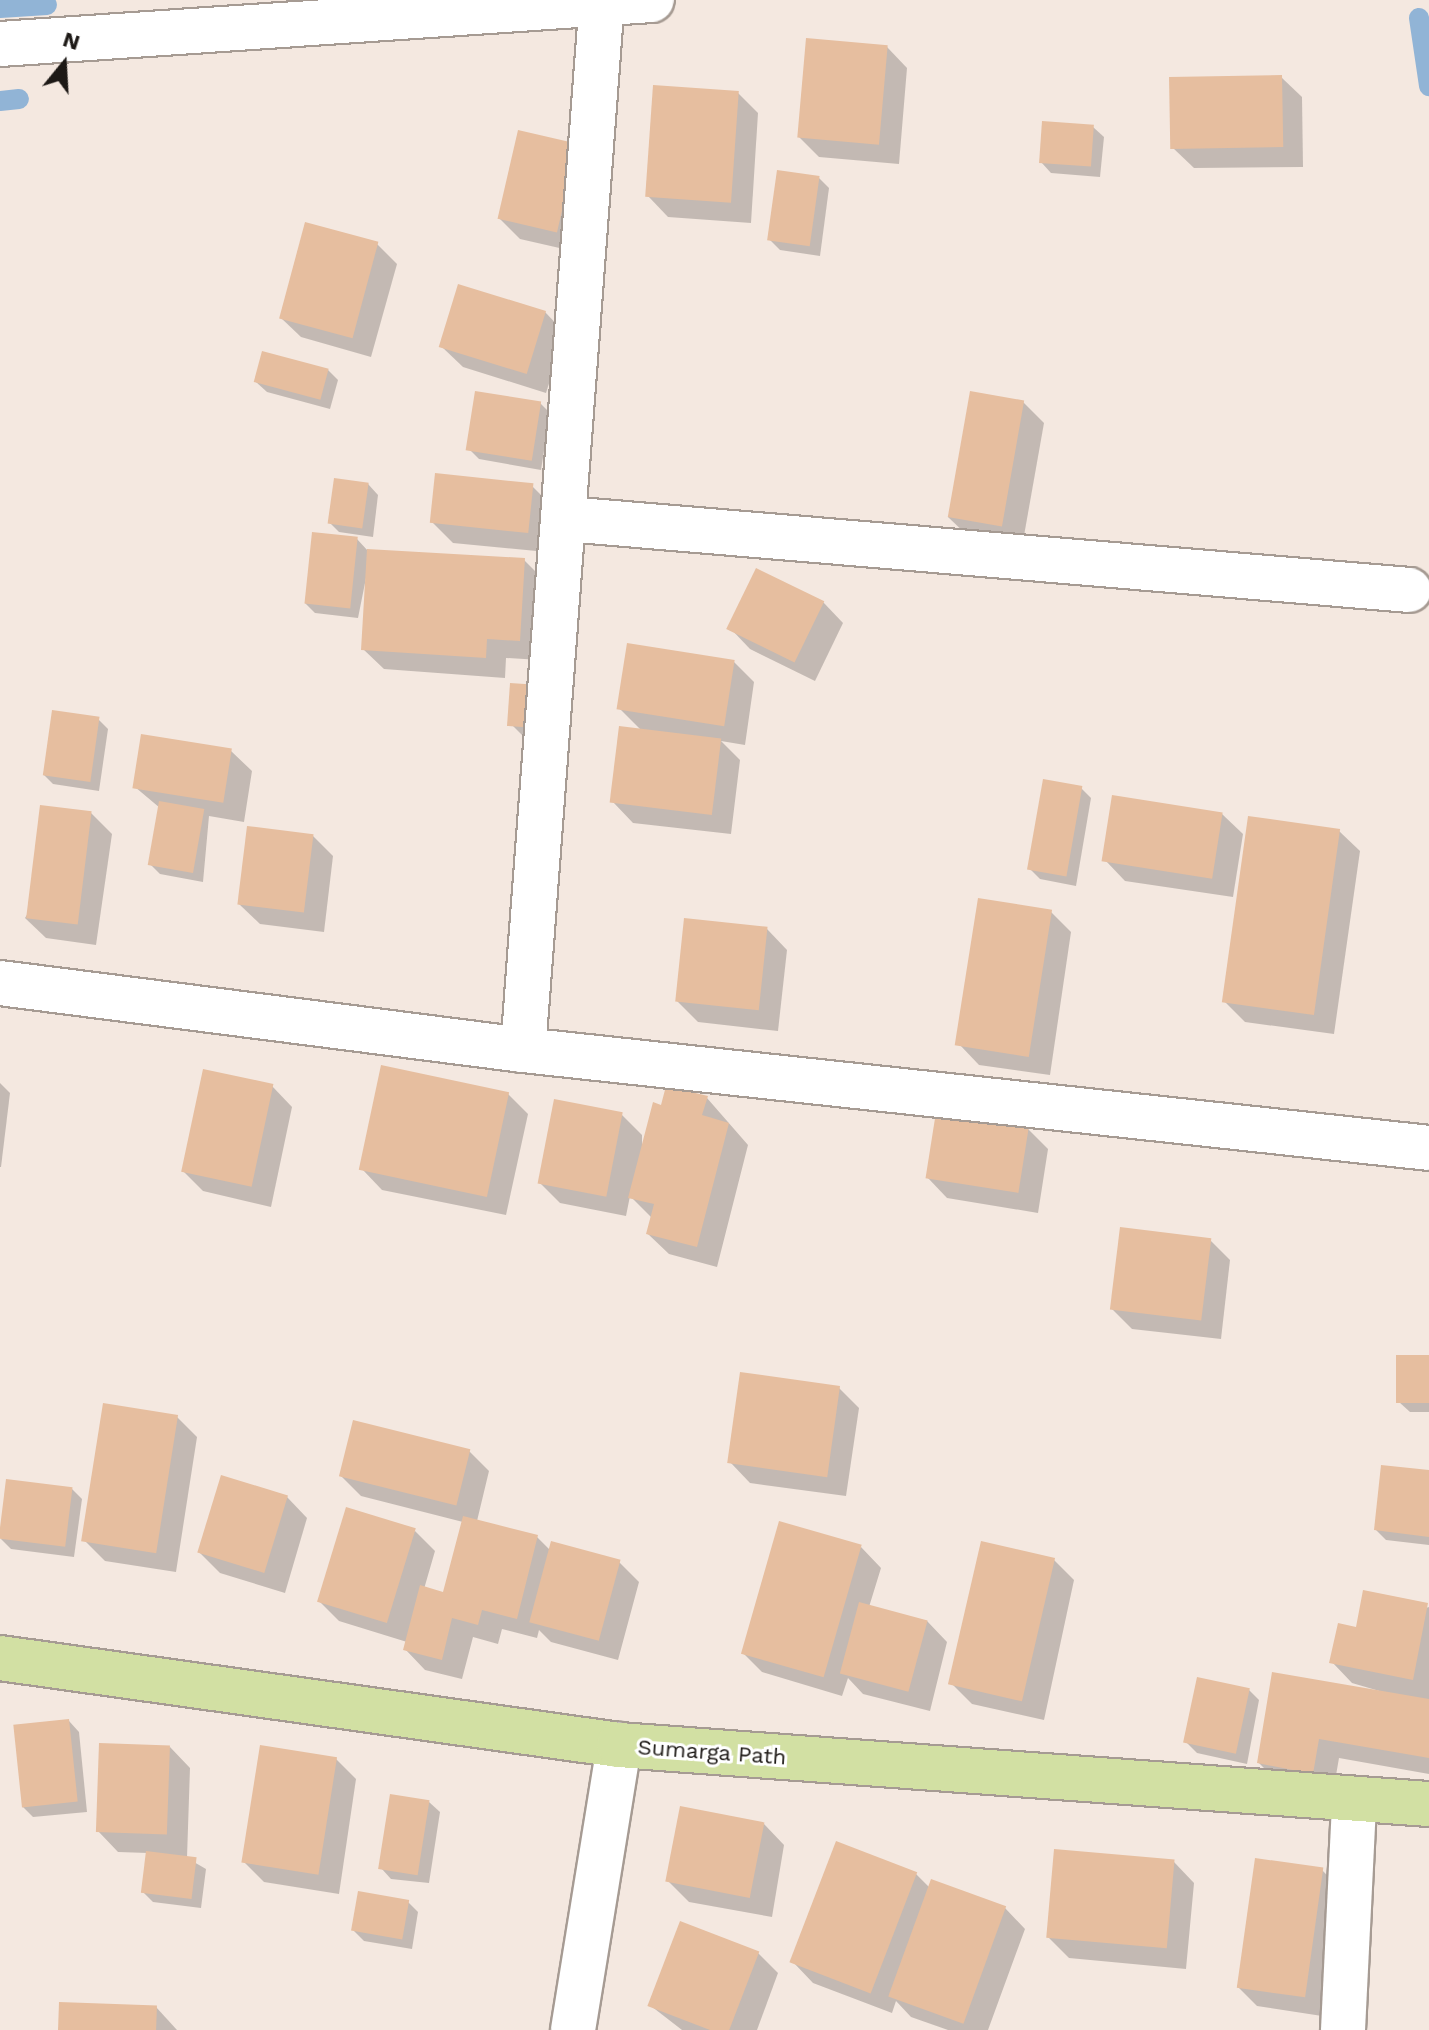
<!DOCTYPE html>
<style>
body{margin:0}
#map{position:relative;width:1429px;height:2030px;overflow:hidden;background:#f4e8e0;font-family:"Work Sans",sans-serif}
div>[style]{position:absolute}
.shadow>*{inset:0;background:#0003}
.stream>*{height:20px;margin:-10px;padding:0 10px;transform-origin:10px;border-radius:10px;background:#91b4d6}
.building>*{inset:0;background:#e6be9f;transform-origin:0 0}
.roads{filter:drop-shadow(2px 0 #a69b93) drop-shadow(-2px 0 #a69b93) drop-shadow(0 2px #a69b93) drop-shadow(0 -2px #a69b93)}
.minor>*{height:44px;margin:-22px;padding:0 22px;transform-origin:22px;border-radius:22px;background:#fff}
.major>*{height:44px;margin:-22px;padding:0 22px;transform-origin:22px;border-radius:22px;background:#d2e0a3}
span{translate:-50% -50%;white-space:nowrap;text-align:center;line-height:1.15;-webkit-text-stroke:6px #fff;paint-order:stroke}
.street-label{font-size:22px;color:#1d1916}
.north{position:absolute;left:24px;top:24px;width:80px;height:80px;-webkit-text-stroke:6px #fff;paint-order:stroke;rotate:18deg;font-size:22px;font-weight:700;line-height:32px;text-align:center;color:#1d1916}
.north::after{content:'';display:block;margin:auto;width:28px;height:36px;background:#1d1916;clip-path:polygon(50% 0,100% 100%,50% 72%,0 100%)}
</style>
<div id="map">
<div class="shadow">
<div style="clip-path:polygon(887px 47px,907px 68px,899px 164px,819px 157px,798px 136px)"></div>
<div style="clip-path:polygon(1281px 77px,1302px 97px,1303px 167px,1194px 168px,1173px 148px)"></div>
<div style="clip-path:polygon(738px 93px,758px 113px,751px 223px,668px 217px,648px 196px)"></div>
<div style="clip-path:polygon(1093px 127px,1104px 137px,1100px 177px,1051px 173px,1041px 162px)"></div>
<div style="clip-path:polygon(576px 146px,577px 252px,520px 239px,499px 218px)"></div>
<div style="clip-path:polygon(819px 178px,829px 188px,820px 256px,780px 250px,770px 240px)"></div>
<div style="clip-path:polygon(377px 244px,397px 264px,371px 357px,301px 337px,280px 317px)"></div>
<div style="clip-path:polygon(545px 312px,565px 333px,546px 393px,463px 367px,442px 347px)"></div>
<div style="clip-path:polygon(328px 370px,338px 380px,330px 409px,267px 392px,256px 382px)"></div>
<div style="clip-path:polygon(1023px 402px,1044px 423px,1022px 547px,969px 537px,948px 517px)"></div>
<div style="clip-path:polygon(540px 403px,550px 413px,541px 470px,479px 459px,469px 449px)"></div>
<div style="clip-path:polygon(368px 484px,378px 495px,373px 537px,339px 532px,329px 522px)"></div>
<div style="clip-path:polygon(532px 486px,552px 506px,547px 552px,453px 543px,432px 522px)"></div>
<div style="clip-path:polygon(357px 539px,368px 551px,524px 560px,545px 581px,540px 660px,506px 658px,505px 678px,384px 669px,363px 649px,369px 563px,358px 618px,315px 613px,305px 603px)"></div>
<div style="clip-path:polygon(823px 602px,843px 623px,815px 681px,750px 649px,730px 628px)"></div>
<div style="clip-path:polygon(734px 662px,754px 682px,745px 745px,721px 741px,740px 760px,731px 834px,633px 823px,613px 802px,641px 730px,619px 708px)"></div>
<div style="clip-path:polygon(535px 687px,544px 736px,522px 735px,512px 725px)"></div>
<div style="clip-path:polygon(98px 719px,108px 729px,99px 791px,53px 784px,43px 774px)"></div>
<div style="clip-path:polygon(231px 751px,252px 771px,244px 822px,209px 816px,203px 882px,160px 874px,150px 864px,160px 808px,135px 787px)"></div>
<div style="clip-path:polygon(1081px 788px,1091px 798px,1076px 886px,1040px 879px,1030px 869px)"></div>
<div style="clip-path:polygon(91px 813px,112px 834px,96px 945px,46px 938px,25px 918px)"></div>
<div style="clip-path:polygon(1222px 814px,1243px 834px,1233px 897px,1125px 881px,1105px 860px)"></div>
<div style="clip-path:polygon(1339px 831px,1360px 851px,1334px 1034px,1245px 1022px,1224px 1001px)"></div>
<div style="clip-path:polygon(313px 836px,333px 856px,324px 932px,260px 924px,239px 904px)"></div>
<div style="clip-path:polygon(1051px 912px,1071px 932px,1050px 1075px,979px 1065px,959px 1044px)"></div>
<div style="clip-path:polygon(767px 929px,787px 950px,778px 1031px,698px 1022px,677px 1001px)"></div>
<div style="clip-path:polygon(0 1083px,10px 1093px,1px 1167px,0 1167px)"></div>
<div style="clip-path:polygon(272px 1086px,292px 1107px,271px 1207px,203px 1191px,183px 1171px)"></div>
<div style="clip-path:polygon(508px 1094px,528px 1114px,506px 1215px,382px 1190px,362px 1169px)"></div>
<div style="clip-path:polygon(707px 1098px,748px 1145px,717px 1267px,669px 1254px,648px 1234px,651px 1217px,630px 1196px,626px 1216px,560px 1203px,540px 1183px,622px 1115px,642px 1135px,642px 1151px,663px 1108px)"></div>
<div style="clip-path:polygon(1028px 1129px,1048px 1149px,1038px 1213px,947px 1198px,927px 1177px)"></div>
<div style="clip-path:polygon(1210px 1240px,1230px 1260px,1221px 1339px,1132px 1329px,1112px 1309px)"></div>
<div style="clip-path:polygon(1429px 1357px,1429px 1412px,1410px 1412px,1399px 1402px)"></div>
<div style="clip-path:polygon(839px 1388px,859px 1408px,846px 1496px,750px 1483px,730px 1462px)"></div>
<div style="clip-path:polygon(177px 1417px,197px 1437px,176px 1572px,105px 1561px,84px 1540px)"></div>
<div style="clip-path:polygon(469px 1451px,489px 1471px,477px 1521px,537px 1537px,550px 1550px,619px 1562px,639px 1582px,618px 1660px,551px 1642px,539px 1630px,537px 1638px,502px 1629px,498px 1644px,473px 1637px,462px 1679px,425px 1670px,405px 1649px,407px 1642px,339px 1621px,319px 1601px,415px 1531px,435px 1551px,424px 1589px,445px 1594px,463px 1522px,361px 1496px,341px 1476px)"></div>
<div style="clip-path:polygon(1429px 1472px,1429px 1545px,1386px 1540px,1376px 1530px)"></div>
<div style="clip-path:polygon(72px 1489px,82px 1499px,74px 1557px,11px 1549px,1px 1539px)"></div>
<div style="clip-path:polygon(287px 1497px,307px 1518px,285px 1593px,220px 1573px,200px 1553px)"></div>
<div style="clip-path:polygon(861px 1547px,881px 1568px,869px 1607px,927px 1621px,947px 1642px,930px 1711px,863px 1694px,848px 1678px,842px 1696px,762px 1672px,742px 1652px)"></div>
<div style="clip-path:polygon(1054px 1560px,1074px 1580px,1044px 1720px,972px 1704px,951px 1683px)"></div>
<div style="clip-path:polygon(1429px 1607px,1429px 1774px,1339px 1758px,1333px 1793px,1279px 1783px,1259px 1763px,1393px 1695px,1352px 1683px,1332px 1662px,1357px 1629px)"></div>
<div style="clip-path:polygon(1249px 1690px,1259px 1700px,1247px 1764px,1197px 1753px,1187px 1743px)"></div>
<div style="clip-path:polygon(69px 1721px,79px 1732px,87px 1812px,33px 1817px,23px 1807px)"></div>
<div style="clip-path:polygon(170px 1747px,190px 1768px,187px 1858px,206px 1869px,201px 1908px,153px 1902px,143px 1892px,148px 1853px,118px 1852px,98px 1831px)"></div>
<div style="clip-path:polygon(336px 1759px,356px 1779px,339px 1894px,264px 1882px,244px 1862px)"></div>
<div style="clip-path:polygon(429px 1802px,440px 1812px,429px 1883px,391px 1879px,381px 1868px)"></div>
<div style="clip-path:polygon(764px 1824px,784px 1845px,772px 1917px,689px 1902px,669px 1882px)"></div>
<div style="clip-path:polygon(1174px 1862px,1194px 1883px,1186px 1969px,1069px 1958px,1048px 1937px)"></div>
<div style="clip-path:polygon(1322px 1870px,1342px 1891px,1322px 2016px,1257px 2006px,1237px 1986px)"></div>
<div style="clip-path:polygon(916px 1874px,930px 1888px,1005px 1908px,1025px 1929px,988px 2030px,948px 2030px,911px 2017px,896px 2001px,892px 2013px,813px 1983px,793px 1962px)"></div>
<div style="clip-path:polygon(408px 1902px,418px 1912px,412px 1949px,364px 1941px,354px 1931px)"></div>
<div style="clip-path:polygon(758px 1953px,778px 1973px,757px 2030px,682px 2030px,651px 2006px)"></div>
<div style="clip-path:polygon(156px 2007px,177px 2030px,60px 2030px)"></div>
</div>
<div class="stream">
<div style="left:0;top:8px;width:47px;rotate:-3.7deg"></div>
<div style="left:1419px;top:18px;width:69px;rotate:81.6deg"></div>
<div style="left:0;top:101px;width:19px;rotate:-6deg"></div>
</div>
<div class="building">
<div style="left:806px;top:38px;width:82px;height:100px;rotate:5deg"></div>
<div style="left:1282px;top:75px;width:72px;height:113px;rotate:89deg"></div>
<div style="left:653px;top:85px;width:86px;height:112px;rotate:4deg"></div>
<div style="left:1042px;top:121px;width:52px;height:42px;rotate:4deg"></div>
<div style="left:518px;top:130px;width:61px;height:91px;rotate:13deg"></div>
<div style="left:777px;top:170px;width:43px;height:71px;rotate:8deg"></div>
<div style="left:305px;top:222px;width:76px;height:100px;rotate:15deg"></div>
<div style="left:458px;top:284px;width:92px;height:66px;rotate:17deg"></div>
<div style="left:262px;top:351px;width:69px;height:32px;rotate:15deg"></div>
<div style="left:475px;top:391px;width:67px;height:60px;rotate:9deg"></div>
<div style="left:970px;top:391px;width:55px;height:128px;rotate:10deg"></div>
<div style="left:435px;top:473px;width:99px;height:50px;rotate:6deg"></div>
<div style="left:334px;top:478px;width:35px;height:46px;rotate:8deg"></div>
<div style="left:312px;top:532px;width:46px;height:72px;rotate:6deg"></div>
<div style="clip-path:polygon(367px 549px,525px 558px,520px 641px,487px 639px,486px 658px,361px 650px)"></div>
<div style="left:756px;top:568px;width:76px;height:68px;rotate:26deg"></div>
<div style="left:627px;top:643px;width:109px;height:67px;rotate:9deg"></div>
<div style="left:510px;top:683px;width:26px;height:43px;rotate:4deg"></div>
<div style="left:52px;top:710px;width:48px;height:66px;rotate:8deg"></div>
<div style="left:619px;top:726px;width:103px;height:77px;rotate:7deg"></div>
<div style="left:141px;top:734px;width:92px;height:55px;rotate:9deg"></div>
<div style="left:1043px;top:779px;width:40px;height:92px;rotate:10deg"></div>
<div style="left:1112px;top:795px;width:112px;height:67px;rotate:9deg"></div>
<div style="left:159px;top:801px;width:46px;height:65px;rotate:10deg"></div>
<div style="left:40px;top:805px;width:52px;height:114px;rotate:7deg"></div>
<div style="left:1248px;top:816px;width:93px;height:188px;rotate:8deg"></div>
<div style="left:247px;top:826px;width:67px;height:79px;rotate:7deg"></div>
<div style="left:978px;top:898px;width:75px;height:149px;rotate:9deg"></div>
<div style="left:684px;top:918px;width:84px;height:84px;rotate:6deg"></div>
<div style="left:381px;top:1065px;width:131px;height:107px;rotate:12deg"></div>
<div style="left:203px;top:1069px;width:72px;height:105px;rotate:12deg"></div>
<div style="clip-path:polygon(666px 1086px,708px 1096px,702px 1115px,729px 1123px,697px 1247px,646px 1234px,654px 1204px,628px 1198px,653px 1102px,661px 1105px)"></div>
<div style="left:554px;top:1099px;width:70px;height:86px;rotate:11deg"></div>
<div style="left:936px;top:1112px;width:94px;height:67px;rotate:9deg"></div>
<div style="left:1120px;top:1227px;width:92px;height:83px;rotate:7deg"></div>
<div style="left:1396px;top:1355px;width:33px;height:48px"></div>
<div style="left:740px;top:1372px;width:101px;height:92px;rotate:8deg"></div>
<div style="left:103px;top:1403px;width:76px;height:140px;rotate:9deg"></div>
<div style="left:353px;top:1420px;width:121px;height:58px;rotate:14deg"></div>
<div style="clip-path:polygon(1381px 1465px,1429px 1470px,1429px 1537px,1374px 1530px)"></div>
<div style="left:221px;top:1475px;width:70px;height:81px;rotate:17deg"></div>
<div style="left:6px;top:1479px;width:67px;height:60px;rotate:7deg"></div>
<div style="left:346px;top:1507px;width:73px;height:99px;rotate:17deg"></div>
<div style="clip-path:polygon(463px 1516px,538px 1535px,517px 1619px,482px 1610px,478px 1625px,452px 1618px,442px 1660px,403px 1650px,420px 1585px,443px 1592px)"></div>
<div style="left:779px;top:1521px;width:86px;height:138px;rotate:16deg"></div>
<div style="left:551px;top:1541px;width:72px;height:84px;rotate:15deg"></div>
<div style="left:981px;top:1541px;width:76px;height:147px;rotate:13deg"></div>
<div style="clip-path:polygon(1363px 1590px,1428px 1603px,1413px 1680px,1329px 1663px,1338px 1623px,1356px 1627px)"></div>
<div style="left:859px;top:1602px;width:71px;height:74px;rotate:15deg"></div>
<div style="clip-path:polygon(1272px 1672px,1429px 1699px,1429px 1758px,1319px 1739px,1313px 1774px,1257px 1763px)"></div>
<div style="left:1197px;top:1677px;width:54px;height:67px;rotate:12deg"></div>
<div style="left:69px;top:1719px;width:83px;height:56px;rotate:84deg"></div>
<div style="left:99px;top:1743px;width:71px;height:89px;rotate:2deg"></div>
<div style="left:260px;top:1745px;width:78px;height:119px;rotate:9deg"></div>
<div style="left:390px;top:1794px;width:40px;height:76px;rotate:9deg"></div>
<div style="left:680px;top:1806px;width:86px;height:77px;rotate:11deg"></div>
<div style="left:836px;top:1841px;width:87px;height:130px;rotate:21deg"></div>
<div style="left:1054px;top:1849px;width:121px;height:89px;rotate:5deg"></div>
<div style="left:146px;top:1851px;width:51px;height:42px;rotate:7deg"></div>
<div style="left:1255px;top:1858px;width:69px;height:131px;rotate:8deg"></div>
<div style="left:931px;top:1879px;width:80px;height:125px;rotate:20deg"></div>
<div style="left:358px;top:1891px;width:52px;height:40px;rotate:10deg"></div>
<div style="left:680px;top:1921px;width:85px;height:91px;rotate:21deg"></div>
<div style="left:59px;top:2002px;width:98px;height:28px;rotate:2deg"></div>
</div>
<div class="roads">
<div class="minor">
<div style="left:0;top:44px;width:653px;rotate:-3.86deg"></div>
<div style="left:566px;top:519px;width:846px;rotate:4.81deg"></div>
<div style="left:0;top:983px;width:527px;rotate:7.3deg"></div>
<div style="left:523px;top:1050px;width:911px;rotate:6.17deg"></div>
<div style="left:523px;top:1050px;width:1053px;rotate:-85.7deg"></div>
<div style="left:573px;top:2030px;width:289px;rotate:-80.8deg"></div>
<div style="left:1343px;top:2030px;width:229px;rotate:-87.2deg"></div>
</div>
<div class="major">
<div style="left:0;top:1658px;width:625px;rotate:8deg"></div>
<div style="left:619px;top:1745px;width:812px;rotate:4.17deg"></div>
</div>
</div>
<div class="street-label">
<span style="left:712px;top:1752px;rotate:4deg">Sumarga Path</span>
</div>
<div class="north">N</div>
</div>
